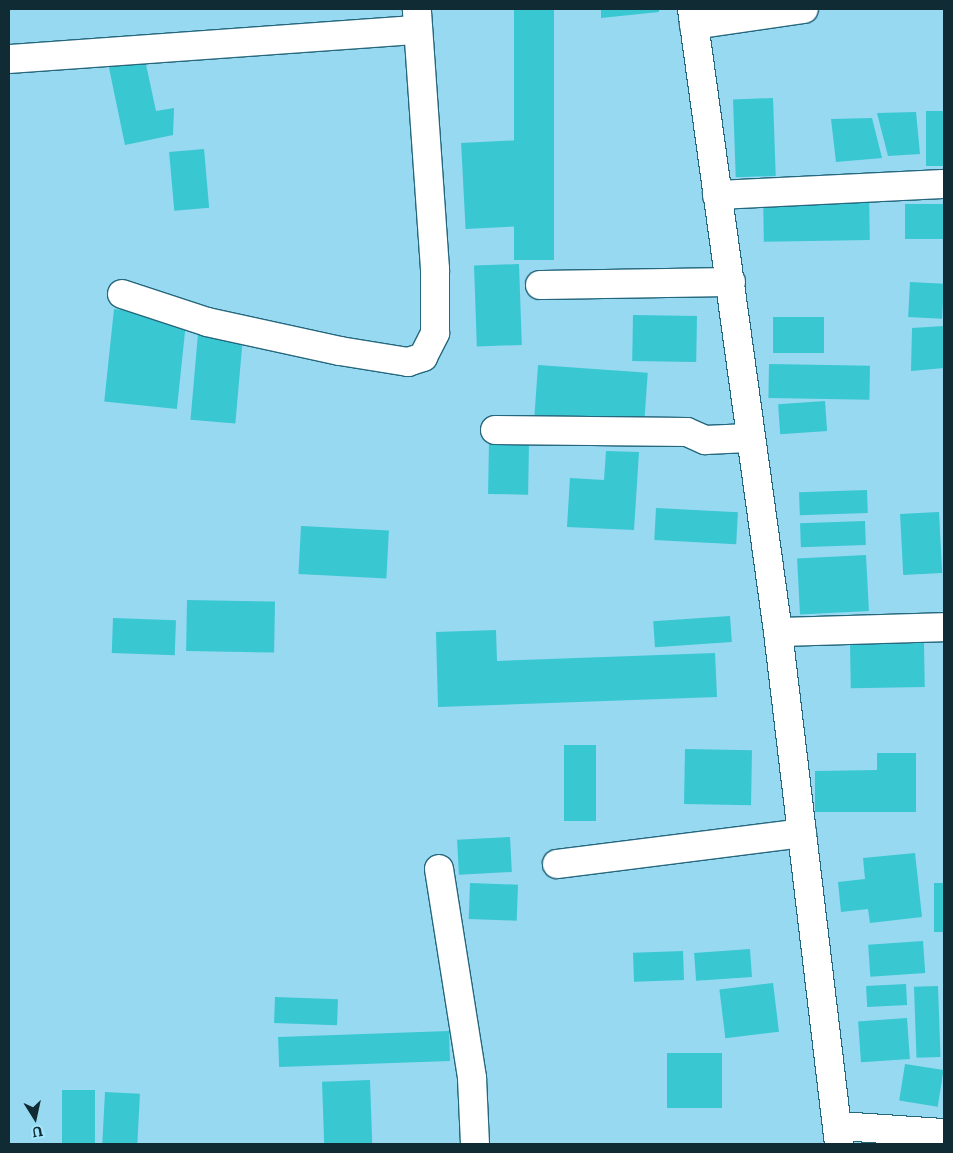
<!DOCTYPE html>
<style>
body{margin:0}
#map{position:relative;width:953px;height:1153px;overflow:hidden;background:#97d9f1;font-family:Literata,serif}
div>[style]{position:absolute}
.building>*{inset:0;background:#39c7d2;transform-origin:0 0}
.roads{filter:drop-shadow(1px 0 #25677d) drop-shadow(-1px 0 #25677d) drop-shadow(0 1px #25677d) drop-shadow(0 -1px #25677d)}
.minor>*{height:28px;margin:-14px;padding:0 14px;transform-origin:14px;border-radius:14px;background:#fff}
span{translate:-50% -50%;white-space:nowrap;text-align:center;line-height:1.15;-webkit-text-stroke:4.5px #a4e6fe;paint-order:stroke}
.frame{position:absolute;inset:0;border:10px solid #102b34;pointer-events:none}
.north{position:absolute;left:10px;top:1093px;width:50px;height:50px;-webkit-text-stroke:4px #a4e6fe;paint-order:stroke;rotate:170deg;font-size:14px;font-weight:700;line-height:20px;text-align:center;color:#102b34}
.north::after{content:'';display:block;margin:auto;width:18px;height:22px;background:#102b34;clip-path:polygon(50% 0,100% 100%,50% 72%,0 100%)}
</style>
<div id="map">
<div class="building">
<div style="left:514px;top:9px;width:40px;height:251px"></div>
<div style="clip-path:polygon(601px 9px,659px 9px,659px 12px,601px 18px)"></div>
<div style="clip-path:polygon(144px 55px,156px 111px,174px 108px,173px 135px,125px 145px,108px 63px)"></div>
<div style="left:773px;top:98px;width:78px;height:40px;rotate:88deg"></div>
<div style="left:944px;top:111px;width:55px;height:18px;rotate:90deg"></div>
<div style="clip-path:polygon(916px 112px,920px 154px,888px 156px,877px 113px)"></div>
<div style="clip-path:polygon(872px 118px,882px 158px,836px 162px,831px 119px)"></div>
<div style="left:520px;top:140px;width:86px;height:59px;rotate:87deg"></div>
<div style="left:204px;top:149px;width:59px;height:35px;rotate:85deg"></div>
<div style="left:869px;top:192px;width:48px;height:106px;rotate:89deg"></div>
<div style="left:944px;top:204px;width:35px;height:39px;rotate:90deg"></div>
<div style="left:519px;top:264px;width:81px;height:45px;rotate:88deg"></div>
<div style="left:910px;top:282px;width:34px;height:35px;rotate:3deg"></div>
<div style="left:114px;top:309px;width:73px;height:93px;rotate:6deg"></div>
<div style="left:633px;top:315px;width:64px;height:46px;rotate:1deg"></div>
<div style="left:773px;top:317px;width:51px;height:36px"></div>
<div style="clip-path:polygon(944px 326px,944px 368px,911px 371px,912px 328px)"></div>
<div style="left:198px;top:334px;width:45px;height:86px;rotate:5deg"></div>
<div style="left:769px;top:364px;width:101px;height:34px;rotate:1deg"></div>
<div style="left:538px;top:365px;width:110px;height:51px;rotate:4deg"></div>
<div style="left:825px;top:401px;width:30px;height:47px;rotate:86deg"></div>
<div style="left:489px;top:442px;width:40px;height:52px;rotate:1deg"></div>
<div style="clip-path:polygon(606px 451px,639px 452px,634px 530px,567px 527px,570px 478px,604px 480px)"></div>
<div style="left:867px;top:490px;width:23px;height:68px;rotate:88deg"></div>
<div style="left:656px;top:508px;width:82px;height:32px;rotate:3deg"></div>
<div style="left:939px;top:512px;width:61px;height:39px;rotate:87deg"></div>
<div style="left:865px;top:521px;width:24px;height:65px;rotate:88deg"></div>
<div style="left:301px;top:526px;width:88px;height:48px;rotate:3deg"></div>
<div style="left:866px;top:555px;width:56px;height:69px;rotate:87deg"></div>
<div style="left:187px;top:600px;width:88px;height:51px;rotate:1deg"></div>
<div style="left:730px;top:616px;width:26px;height:77px;rotate:86deg"></div>
<div style="left:113px;top:618px;width:63px;height:35px;rotate:2deg"></div>
<div style="clip-path:polygon(496px 630px,497px 661px,715px 653px,717px 697px,438px 707px,436px 632px)"></div>
<div style="left:924px;top:643px;width:44px;height:74px;rotate:89deg"></div>
<div style="left:564px;top:745px;width:32px;height:76px"></div>
<div style="left:685px;top:749px;width:67px;height:55px;rotate:1deg"></div>
<div style="clip-path:polygon(877px 753px,916px 753px,916px 812px,815px 812px,815px 771px,877px 770px)"></div>
<div style="left:510px;top:837px;width:35px;height:53px;rotate:87deg"></div>
<div style="clip-path:polygon(915px 853px,922px 917px,870px 923px,868px 909px,841px 912px,838px 882px,865px 879px,863px 858px)"></div>
<div style="left:470px;top:883px;width:48px;height:36px;rotate:2deg"></div>
<div style="left:934px;top:883px;width:10px;height:49px"></div>
<div style="left:923px;top:941px;width:32px;height:55px;rotate:86deg"></div>
<div style="left:750px;top:949px;width:28px;height:56px;rotate:86deg"></div>
<div style="left:683px;top:951px;width:29px;height:50px;rotate:88deg"></div>
<div style="left:773px;top:983px;width:49px;height:54px;rotate:83deg"></div>
<div style="left:906px;top:984px;width:21px;height:40px;rotate:87deg"></div>
<div style="left:938px;top:986px;width:71px;height:24px;rotate:88deg"></div>
<div style="left:275px;top:997px;width:63px;height:26px;rotate:2deg"></div>
<div style="left:907px;top:1018px;width:41px;height:49px;rotate:86deg"></div>
<div style="left:449px;top:1031px;width:30px;height:171px;rotate:88deg"></div>
<div style="left:667px;top:1053px;width:55px;height:55px"></div>
<div style="left:905px;top:1064px;width:39px;height:37px;rotate:9deg"></div>
<div style="left:370px;top:1080px;width:64px;height:48px;rotate:88deg"></div>
<div style="left:62px;top:1090px;width:33px;height:54px"></div>
<div style="left:105px;top:1092px;width:35px;height:52px;rotate:3deg"></div>
</div>
<div class="roads">
<div class="minor">
<div style="left:692px;top:9px;width:629px;rotate:82.14deg"></div>
<div style="left:778px;top:632px;width:516px;rotate:83.21deg"></div>
<div style="left:694px;top:25px;width:111px;rotate:-8.3deg"></div>
<div style="left:9px;top:59px;width:410px;rotate:-4.1deg"></div>
<div style="left:717px;top:195px;width:227px;rotate:-2.8deg"></div>
<div style="left:540px;top:285px;width:191px;rotate:-0.9deg"></div>
<div style="left:122px;top:294px;width:89px;rotate:18.2deg"></div>
<div style="left:207px;top:322px;width:136px;rotate:12.3deg"></div>
<div style="left:340px;top:351px;width:69px;rotate:9.2deg"></div>
<div style="left:408px;top:362px;width:16px;rotate:-18deg"></div>
<div style="left:423px;top:357px;width:27px;rotate:-63deg"></div>
<div style="left:435px;top:333px;width:64px;rotate:-90deg"></div>
<div style="left:435px;top:269px;width:261px;rotate:-94deg"></div>
<div style="left:495px;top:430px;width:192px;rotate:0.6deg"></div>
<div style="left:687px;top:432px;width:20px;rotate:24deg"></div>
<div style="left:705px;top:440px;width:44px;rotate:-2.6deg"></div>
<div style="left:778px;top:632px;width:166px;rotate:-1.7deg"></div>
<div style="left:557px;top:864px;width:247px;rotate:-7.2deg"></div>
<div style="left:439px;top:869px;width:212px;rotate:81deg"></div>
<div style="left:472px;top:1078px;width:66px;rotate:87.4deg"></div>
<div style="left:840px;top:1126px;width:104px;rotate:3.9deg"></div>
</div>
</div>
<div class="frame"></div>
<div class="north">U</div>
</div>
